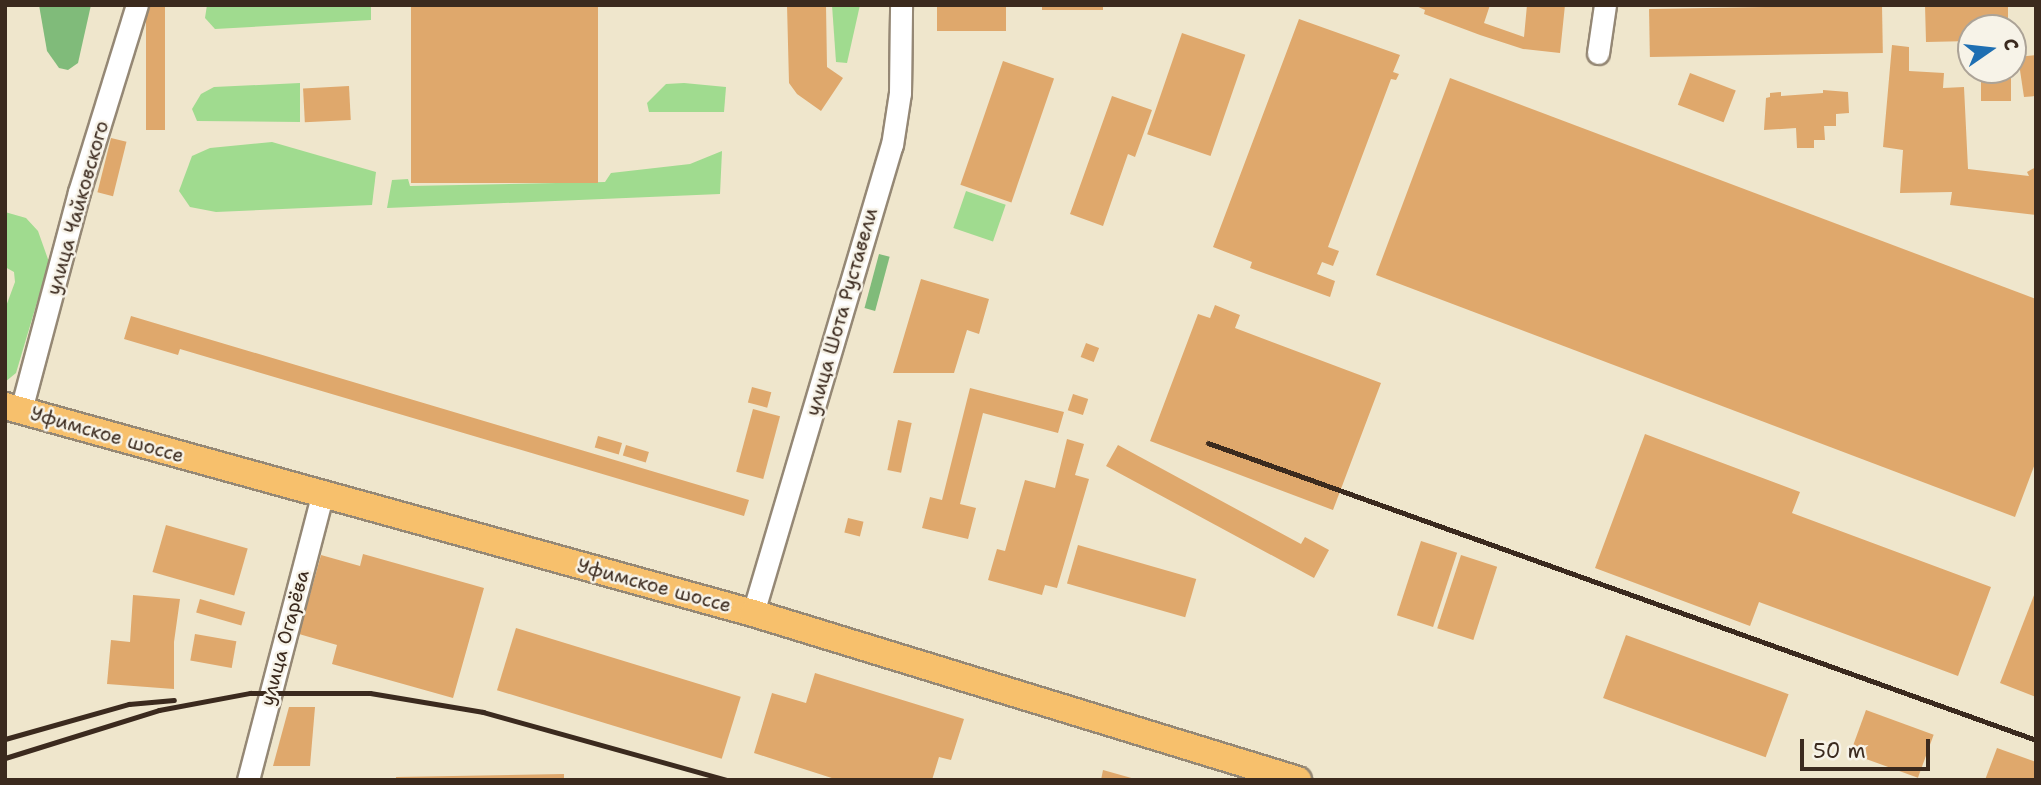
<!DOCTYPE html>
<meta charset="utf-8">
<style>
body{margin:0}
#map{position:relative;width:2041px;height:785px;overflow:hidden;background:#efe6cc;font-family:"Shantell Sans",sans-serif}
div>[style]{position:absolute}
.green>*{inset:0;background:#a0db8f;transform-origin:0 0}
.forest>*{inset:0;background:#80bb7a;transform-origin:0 0}
.building>*{inset:0;background:#dfa86c;transform-origin:0 0}
.roads{filter:drop-shadow(2px 0 #958875) drop-shadow(-2px 0 #958875) drop-shadow(0 2px #958875) drop-shadow(0 -2px #958875)}
.minor>*{height:21px;margin:-10.5px;padding:0 10.5px;transform-origin:10.5px;border-radius:10.5px;background:#fff}
.major>*{height:26px;margin:-13px;padding:0 13px;transform-origin:13px;border-radius:13px;background:#f7c06c}
.rail>*{height:5px;margin:-2.5px;padding:0 2.5px;transform-origin:2.5px;border-radius:2.5px;background:#3b2a1e}
span{translate:-50% -50%;white-space:nowrap;text-align:center;line-height:1.15;-webkit-text-stroke:5px #f7f3e8;paint-order:stroke}
.street-label{font-size:19px;color:#3b2a1e}
.frame{position:absolute;inset:0;border:7px solid #3b2a1e;pointer-events:none}
.north{position:absolute;left:1957px;top:14px;width:70px;height:70px;box-sizing:border-box;background:#f7f3e8;border:2px solid #aca397;border-radius:50%;rotate:76deg;font-size:19px;font-weight:700;line-height:28px;text-align:center;color:#3b2a1e}
.north::after{content:'';display:block;margin:auto;width:24px;height:32px;background:#1f6fb2;clip-path:polygon(50% 0,100% 100%,50% 72%,0 100%)}
.scale{position:absolute;left:1800px;top:739px;width:130px;height:32px;box-sizing:border-box;border:4px solid #3b2a1e;border-top:0;padding-left:9px;font-size:21px;line-height:24px;white-space:nowrap;color:#3b2a1e;-webkit-text-stroke:5px #f7f3e8;paint-order:stroke}
</style>
<div id="map">
<div class="green">
<div style="clip-path:polygon(207px 5px,371px 5px,371px 20px,215px 29px,205px 18px)"></div>
<div style="clip-path:polygon(832px 5px,860px 5px,847px 63px,836px 62px)"></div>
<div style="clip-path:polygon(300px 83px,300px 122px,197px 121px,192px 109px,201px 94px,214px 87px)"></div>
<div style="clip-path:polygon(684px 83px,726px 87px,724px 112px,649px 112px,647px 103px,666px 84px)"></div>
<div style="clip-path:polygon(272px 142px,376px 172px,372px 205px,216px 212px,190px 207px,179px 191px,192px 156px,210px 148px)"></div>
<div style="clip-path:polygon(722px 151px,720px 194px,387px 208px,392px 180px,408px 179px,410px 186px,605px 182px,611px 173px,690px 164px)"></div>
<div style="left:966px;top:191px;width:42px;height:39px;rotate:19deg"></div>
<div style="clip-path:polygon(5px 212px,26px 218px,38px 231px,49px 262px,16px 373px,5px 382px,5px 309px,15px 282px,14px 272px,5px 267px)"></div>
</div>
<div class="forest">
<div style="clip-path:polygon(39px 5px,91px 5px,78px 63px,68px 70px,59px 68px,47px 51px)"></div>
<div style="left:879px;top:254px;width:11px;height:56px;rotate:15deg"></div>
</div>
<div class="building">
<div style="left:146px;top:5px;width:19px;height:125px"></div>
<div style="left:411px;top:5px;width:187px;height:178px"></div>
<div style="clip-path:polygon(787px 5px,826px 5px,827px 67px,843px 78px,821px 111px,797px 94px,789px 83px)"></div>
<div style="left:937px;top:5px;width:69px;height:26px"></div>
<div style="left:1042px;top:5px;width:61px;height:5px"></div>
<div style="clip-path:polygon(1414px 5px,1490px 5px,1484px 23px,1524px 37px,1527px 5px,1565px 5px,1560px 53px,1523px 49px,1480px 35px,1424px 14px,1425px 10px)"></div>
<div style="left:1882px;top:5px;width:48px;height:233px;rotate:89deg"></div>
<div style="clip-path:polygon(1925px 5px,2008px 5px,2008px 28px,1971px 28px,1971px 41px,1926px 42px)"></div>
<div style="clip-path:polygon(1299px 19px,1400px 55px,1393px 72px,1399px 74px,1396px 80px,1391px 79px,1328px 247px,1339px 251px,1333px 266px,1322px 262px,1317px 274px,1335px 281px,1330px 297px,1250px 268px,1252px 262px,1213px 247px)"></div>
<div style="left:1182px;top:33px;width:67px;height:107px;rotate:19deg"></div>
<div style="clip-path:polygon(1892px 45px,1909px 47px,1909px 71px,1944px 73px,1943px 88px,1964px 87px,1968px 169px,2029px 176px,2027px 172px,2036px 167px,2036px 215px,1950px 205px,1952px 192px,1900px 193px,1903px 150px,1883px 147px)"></div>
<div style="clip-path:polygon(2036px 55px,2036px 96px,2024px 97px,2018px 57px)"></div>
<div style="left:1003px;top:61px;width:54px;height:131px;rotate:19deg"></div>
<div style="left:1981px;top:70px;width:30px;height:31px"></div>
<div style="left:1690px;top:73px;width:49px;height:34px;rotate:21deg"></div>
<div style="clip-path:polygon(1450px 78px,2036px 299px,2036px 461px,2015px 517px,1376px 275px)"></div>
<div style="left:349px;top:86px;width:34px;height:46px;rotate:87deg"></div>
<div style="clip-path:polygon(1823px 90px,1848px 92px,1849px 113px,1836px 114px,1836px 126px,1824px 126px,1825px 140px,1814px 140px,1814px 148px,1797px 148px,1796px 128px,1764px 130px,1766px 98px,1770px 97px,1770px 93px,1781px 92px,1781px 96px,1823px 93px)"></div>
<div style="clip-path:polygon(1112px 96px,1152px 110px,1135px 157px,1128px 154px,1103px 226px,1070px 214px)"></div>
<div style="left:111px;top:138px;width:16px;height:56px;rotate:14deg"></div>
<div style="clip-path:polygon(921px 279px,989px 299px,979px 334px,967px 330px,954px 373px,893px 373px)"></div>
<div style="clip-path:polygon(1215px 305px,1240px 315px,1235px 328px,1381px 383px,1333px 510px,1150px 441px,1198px 314px,1210px 318px)"></div>
<div style="clip-path:polygon(131px 316px,749px 500px,744px 516px,180px 349px,178px 355px,124px 339px)"></div>
<div style="left:1086px;top:343px;width:14px;height:15px;rotate:21deg"></div>
<div style="left:752px;top:387px;width:20px;height:16px;rotate:15deg"></div>
<div style="clip-path:polygon(970px 388px,1064px 412px,1058px 433px,983px 413px,960px 504px,976px 508px,968px 539px,922px 528px,930px 497px,942px 500px)"></div>
<div style="left:1073px;top:394px;width:16px;height:17px;rotate:18deg"></div>
<div style="left:753px;top:409px;width:28px;height:65px;rotate:15deg"></div>
<div style="left:898px;top:420px;width:14px;height:51px;rotate:12deg"></div>
<div style="clip-path:polygon(1645px 434px,1800px 492px,1792px 513px,1991px 587px,1958px 676px,1759px 602px,1750px 626px,1595px 568px)"></div>
<div style="left:598px;top:436px;width:25px;height:12px;rotate:16deg"></div>
<div style="clip-path:polygon(1067px 439px,1084px 444px,1075px 475px,1089px 479px,1057px 588px,1045px 585px,1042px 595px,988px 580px,997px 549px,1005px 551px,1025px 480px,1055px 488px)"></div>
<div style="left:626px;top:445px;width:24px;height:11px;rotate:17deg"></div>
<div style="clip-path:polygon(1118px 445px,1301px 544px,1305px 537px,1329px 550px,1314px 578px,1106px 466px)"></div>
<div style="left:848px;top:518px;width:16px;height:15px;rotate:14deg"></div>
<div style="left:166px;top:525px;width:85px;height:49px;rotate:16deg"></div>
<div style="left:1421px;top:541px;width:38px;height:78px;rotate:18deg"></div>
<div style="left:1078px;top:545px;width:123px;height:40px;rotate:16deg"></div>
<div style="clip-path:polygon(363px 554px,484px 588px,453px 698px,332px 664px,337px 645px,299px 634px,321px 555px,360px 566px)"></div>
<div style="left:1461px;top:555px;width:38px;height:77px;rotate:18deg"></div>
<div style="clip-path:polygon(2036px 590px,2036px 697px,2000px 683px)"></div>
<div style="clip-path:polygon(133px 595px,180px 599px,174px 642px,174px 689px,107px 684px,111px 640px,130px 642px)"></div>
<div style="left:200px;top:599px;width:47px;height:14px;rotate:16deg"></div>
<div style="left:516px;top:628px;width:235px;height:65px;rotate:17deg"></div>
<div style="left:195px;top:634px;width:42px;height:27px;rotate:10deg"></div>
<div style="left:1626px;top:635px;width:173px;height:67px;rotate:20deg"></div>
<div style="clip-path:polygon(815px 673px,964px 719px,951px 760px,939px 757px,932px 780px,838px 780px,754px 753px,772px 693px,806px 703px)"></div>
<div style="clip-path:polygon(289px 707px,315px 707px,310px 766px,273px 766px)"></div>
<div style="left:1866px;top:710px;width:72px;height:46px;rotate:20deg"></div>
<div style="clip-path:polygon(1997px 748px,2036px 762px,2036px 780px,1985px 780px)"></div>
<div style="clip-path:polygon(1103px 770px,1135px 779px,1134px 780px,1101px 780px)"></div>
<div style="clip-path:polygon(564px 774px,564px 780px,396px 780px,396px 777px)"></div>
</div>
<div class="roads">
<div class="minor">
<div style="left:1598px;top:53px;width:49px;rotate:-81.7deg"></div>
<div style="left:21px;top:410px;width:226px;rotate:-75.1deg"></div>
<div style="left:79px;top:192px;width:196px;rotate:-72.8deg"></div>
<div style="left:753px;top:613px;width:488px;rotate:-73.5deg"></div>
<div style="left:892px;top:145px;width:53px;rotate:-81.3deg"></div>
<div style="left:900px;top:93px;width:88px;rotate:-89.3deg"></div>
<div style="left:248px;top:780px;width:293px;rotate:-75.4deg"></div>
</div>
<div class="major">
<div style="left:5px;top:406px;width:776px;rotate:15.47deg"></div>
<div style="left:753px;top:613px;width:570px;rotate:17.04deg"></div>
</div>
</div>
<div class="rail">
<div style="left:1208px;top:443px;width:880px;rotate:19.73deg"></div>
<div style="left:5px;top:739px;width:129px;rotate:-15.8deg"></div>
<div style="left:129px;top:704px;width:45px;rotate:-5.1deg"></div>
<div style="left:5px;top:758px;width:161px;rotate:-17.3deg"></div>
<div style="left:159px;top:710px;width:93px;rotate:-10.6deg"></div>
<div style="left:250px;top:693px;width:120px"></div>
<div style="left:370px;top:693px;width:115px;rotate:9.5deg"></div>
<div style="left:483px;top:712px;width:252px;rotate:15.6deg"></div>
</div>
<div class="street-label">
<span style="left:78px;top:208px;rotate:-74deg">улица Чайковского</span>
<span style="left:842px;top:312px;rotate:-74deg">улица Шота Руставели</span>
<span style="left:107px;top:435px;rotate:16deg">Уфимское шоссе</span>
<span style="left:654px;top:586px;rotate:15deg">Уфимское шоссе</span>
<span style="left:285px;top:638px;rotate:-75deg">улица Огарёва</span>
</div>
<div class="frame"></div>
<div class="north">С</div>
<div class="scale">50 m</div>
</div>
